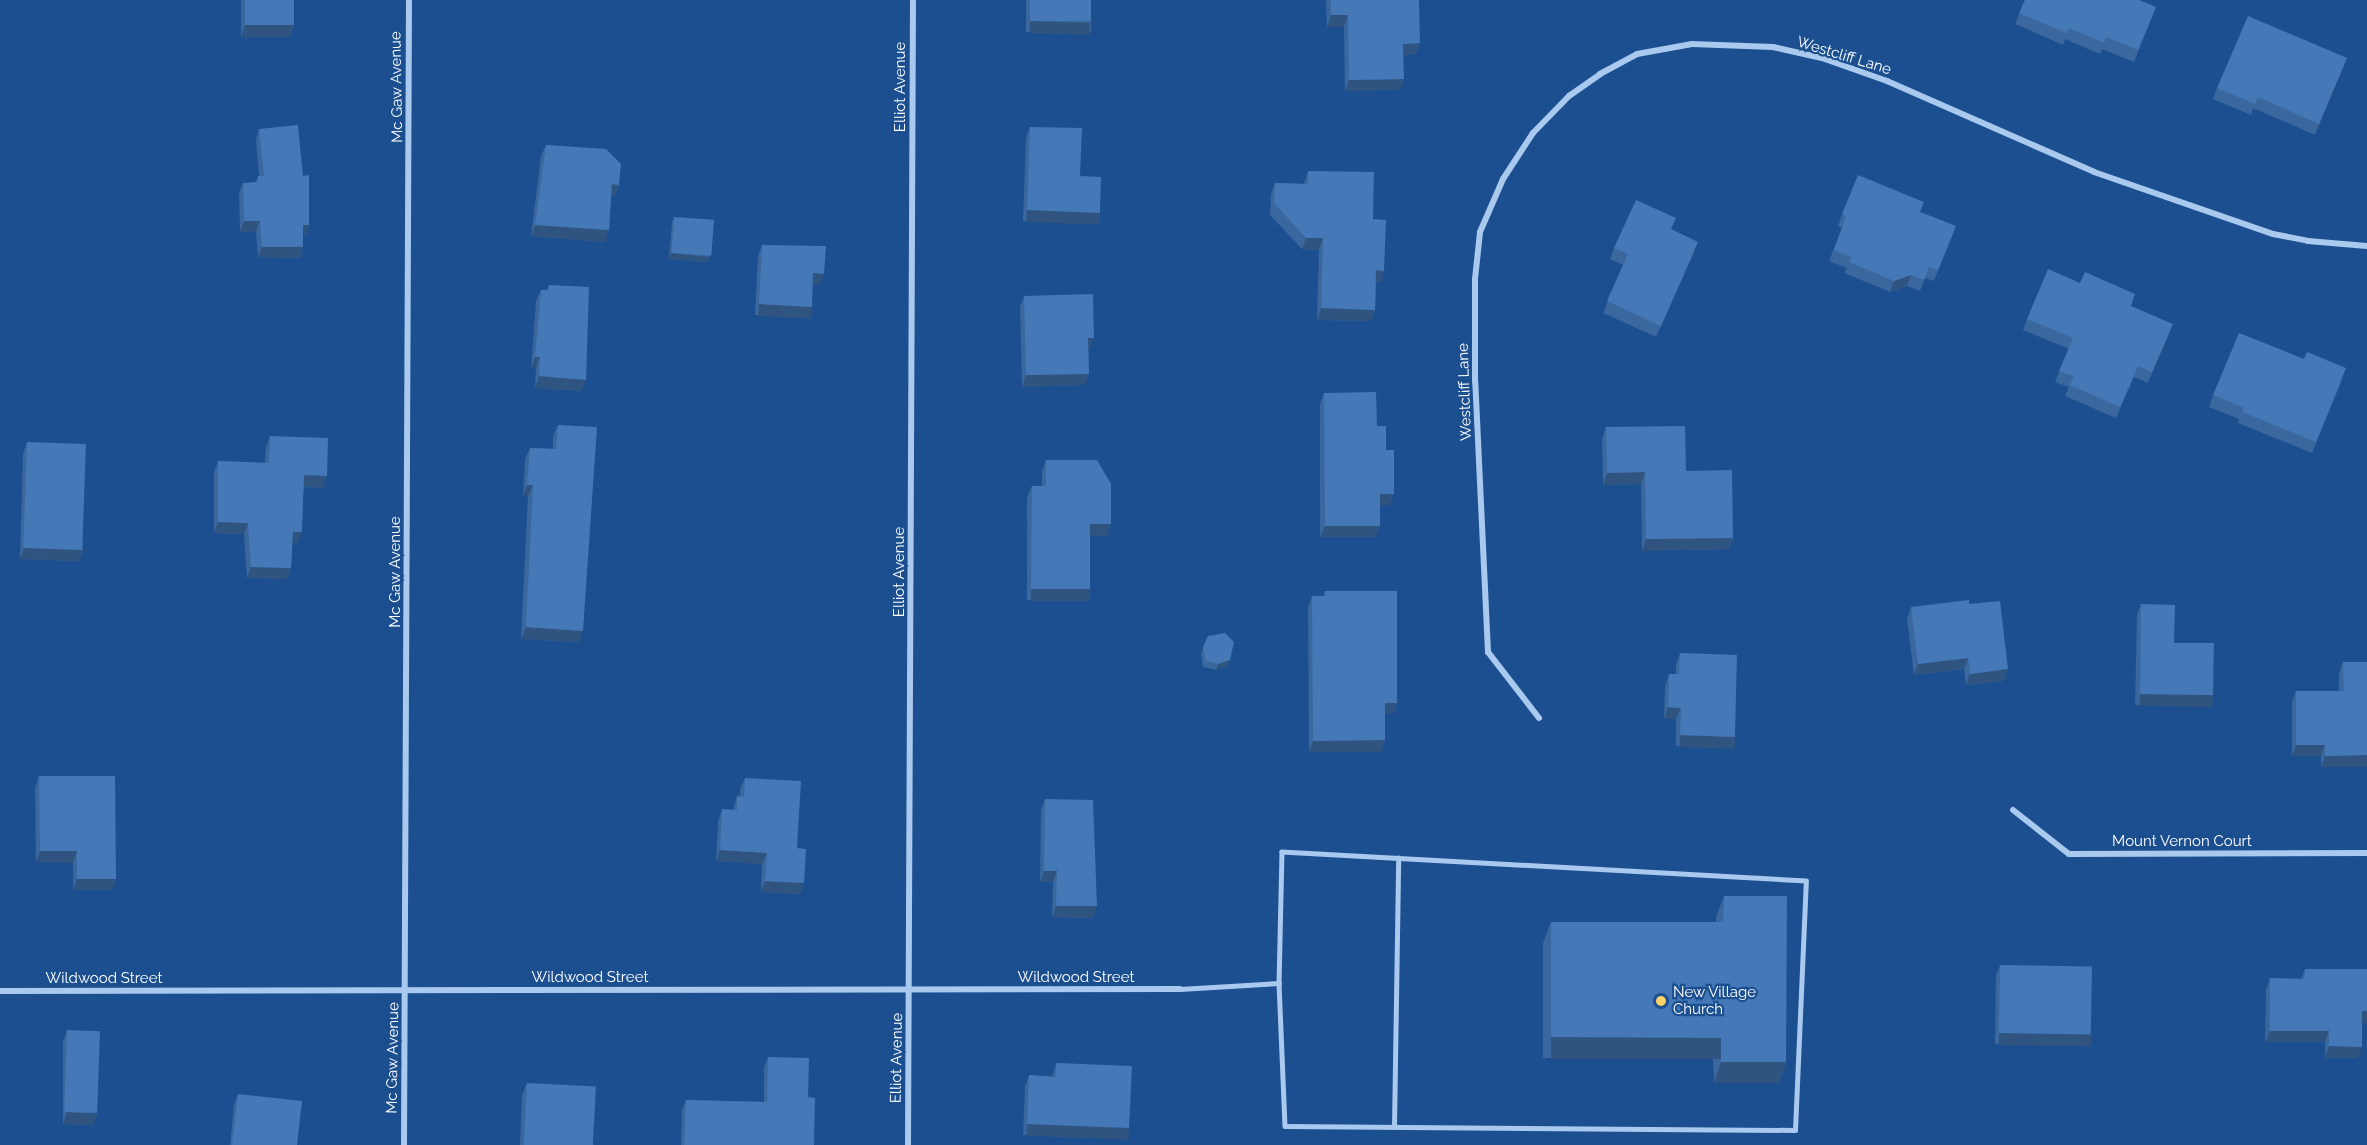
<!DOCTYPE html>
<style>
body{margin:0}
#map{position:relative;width:2367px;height:1145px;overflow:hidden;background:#1b4f8f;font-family:Raleway,sans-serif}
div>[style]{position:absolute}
.service>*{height:4.5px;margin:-2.25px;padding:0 2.25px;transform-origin:2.25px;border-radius:2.25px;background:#a9c9ee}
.minor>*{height:6px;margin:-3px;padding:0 3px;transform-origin:3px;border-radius:3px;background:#a9c9ee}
.wall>*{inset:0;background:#3a679d;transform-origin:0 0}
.shaded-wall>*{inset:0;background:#305480;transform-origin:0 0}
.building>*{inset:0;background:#4478b7;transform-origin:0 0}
.dots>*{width:16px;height:16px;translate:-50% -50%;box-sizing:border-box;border:3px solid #1b4f8f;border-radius:50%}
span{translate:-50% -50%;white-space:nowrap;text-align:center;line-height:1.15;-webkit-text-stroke:4.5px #1b4f8f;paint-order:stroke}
.street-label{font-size:15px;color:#fff}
.poi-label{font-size:15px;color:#fff}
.left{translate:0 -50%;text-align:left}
</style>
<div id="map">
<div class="service">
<div style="left:1180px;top:989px;width:99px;rotate:-3.5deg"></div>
<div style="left:1279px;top:983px;width:143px;rotate:87.6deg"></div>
<div style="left:1285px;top:1126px;width:510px;rotate:0.45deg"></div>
<div style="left:1795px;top:1130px;width:249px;rotate:-87.5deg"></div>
<div style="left:1806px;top:881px;width:525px;rotate:-176.83deg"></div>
<div style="left:1282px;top:852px;width:131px;rotate:91.3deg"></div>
<div style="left:1394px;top:1127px;width:269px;rotate:-89.1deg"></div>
</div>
<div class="minor">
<div style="left:1539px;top:718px;width:83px;rotate:-127.7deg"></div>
<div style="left:1488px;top:652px;width:271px;rotate:-92.7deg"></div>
<div style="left:1475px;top:381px;width:102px;rotate:-90deg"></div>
<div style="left:1475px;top:279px;width:47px;rotate:-83.9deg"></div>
<div style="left:1480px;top:232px;width:58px;rotate:-66.5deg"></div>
<div style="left:1503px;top:179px;width:55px;rotate:-56.9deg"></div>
<div style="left:1533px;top:133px;width:52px;rotate:-45.8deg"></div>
<div style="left:1569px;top:96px;width:38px;rotate:-35deg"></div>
<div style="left:1600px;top:74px;width:42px;rotate:-28.4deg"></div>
<div style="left:1637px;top:54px;width:56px;rotate:-10.3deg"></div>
<div style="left:1692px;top:44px;width:81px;rotate:2.1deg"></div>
<div style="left:1773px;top:47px;width:50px;rotate:12.7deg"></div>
<div style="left:1822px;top:58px;width:69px;rotate:19.5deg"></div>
<div style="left:1887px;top:81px;width:226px;rotate:23.7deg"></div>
<div style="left:2094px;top:172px;width:189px;rotate:19.1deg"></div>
<div style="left:2273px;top:234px;width:36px;rotate:11deg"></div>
<div style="left:2308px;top:241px;width:59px;rotate:4.8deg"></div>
<div style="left:2013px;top:810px;width:71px;rotate:38.2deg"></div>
<div style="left:2069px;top:854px;width:298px;rotate:-0.2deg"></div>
<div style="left:0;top:991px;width:1180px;rotate:-0.1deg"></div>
<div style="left:404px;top:1145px;width:1145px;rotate:-89.75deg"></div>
<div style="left:908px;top:1145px;width:1145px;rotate:-89.75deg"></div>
</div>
<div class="wall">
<div style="clip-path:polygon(241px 0,294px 0,294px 25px,290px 37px,241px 37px)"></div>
<div style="left:1026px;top:0;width:65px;height:32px"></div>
<div style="clip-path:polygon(1326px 0,1419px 0,1416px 54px,1403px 55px,1400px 90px,1345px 91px,1344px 27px,1327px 27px)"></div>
<div style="clip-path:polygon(2025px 0,2156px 7px,2134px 62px,2102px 49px,2100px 54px,2065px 39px,2063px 45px,2015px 24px)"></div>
<div style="clip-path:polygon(2347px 58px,2315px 135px,2253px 108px,2251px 115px,2213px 99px,2217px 88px)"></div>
<div style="clip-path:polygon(1030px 127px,1080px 176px,1100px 213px,1096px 224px,1023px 221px,1026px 138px)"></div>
<div style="clip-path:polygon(259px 129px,303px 176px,309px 225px,306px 235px,303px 235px,303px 247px,300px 258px,258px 257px,256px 231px,240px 232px,239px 193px,243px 183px,256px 182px,258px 176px,259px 176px,256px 139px)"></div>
<div style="clip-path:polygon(546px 145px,619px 185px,615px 196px,611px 196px,609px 230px,605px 242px,531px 236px,541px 156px)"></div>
<div style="clip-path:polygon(1308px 171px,1373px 219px,1384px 271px,1380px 282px,1376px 282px,1375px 310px,1371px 321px,1317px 320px,1319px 250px,1302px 249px,1270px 215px,1271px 194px,1275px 183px,1304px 184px)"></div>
<div style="clip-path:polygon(1924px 202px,1920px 212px,1956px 226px,1934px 281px,1925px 278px,1920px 291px,1907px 286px,1890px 292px,1844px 273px,1847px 268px,1829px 261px,1842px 228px,1838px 226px,1842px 214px)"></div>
<div style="clip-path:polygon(674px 217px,710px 257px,708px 262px,669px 259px,672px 222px)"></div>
<div style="clip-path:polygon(1672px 230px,1694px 253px,1656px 337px,1603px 313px,1623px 265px,1610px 259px,1614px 248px)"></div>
<div style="clip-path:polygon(762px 245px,820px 285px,813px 285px,808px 318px,755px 315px,758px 256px)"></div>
<div style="clip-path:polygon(549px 285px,582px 391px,535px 388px,536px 368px,531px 368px,536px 301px,541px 290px,547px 290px)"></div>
<div style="clip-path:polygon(1024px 296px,1090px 349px,1088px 349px,1089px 374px,1085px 385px,1022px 387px,1020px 307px)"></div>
<div style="clip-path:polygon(2131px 306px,2169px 335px,2148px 383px,2134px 377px,2116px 418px,2065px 396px,2069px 387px,2055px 382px,2069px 349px,2023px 330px,2027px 319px)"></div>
<div style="clip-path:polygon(2304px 359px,2342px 380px,2312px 453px,2238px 423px,2239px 419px,2209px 407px,2213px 395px)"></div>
<div style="clip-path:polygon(1324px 393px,1377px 426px,1386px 450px,1390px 505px,1380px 505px,1376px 537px,1320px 537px,1320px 404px)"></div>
<div style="clip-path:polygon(558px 425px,579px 642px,521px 639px,528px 496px,523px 496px,525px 459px,530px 448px,553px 449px,553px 436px)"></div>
<div style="clip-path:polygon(1606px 427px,1686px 471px,1733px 538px,1729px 549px,1642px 551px,1641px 484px,1603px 485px,1602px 439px)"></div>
<div style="clip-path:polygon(270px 436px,323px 488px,304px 487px,298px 543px,292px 543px,291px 568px,287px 579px,247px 578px,244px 534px,214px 533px,214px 473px,218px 461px,265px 463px,266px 447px)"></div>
<div style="clip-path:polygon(27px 442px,83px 549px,79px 561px,20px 559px,23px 454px)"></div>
<div style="clip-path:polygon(1046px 460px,1107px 536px,1090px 535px,1090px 589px,1086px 600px,1027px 600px,1027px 497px,1032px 486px,1042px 486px,1042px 471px)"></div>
<div style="clip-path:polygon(1325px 591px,1397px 703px,1393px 714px,1385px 714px,1385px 740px,1381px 752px,1309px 752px,1308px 607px,1312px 596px,1323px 596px)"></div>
<div style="clip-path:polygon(1969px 604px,2004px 681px,1966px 685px,1964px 669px,1914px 675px,1907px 619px,1911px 607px)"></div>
<div style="clip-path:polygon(2141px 604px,2174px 643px,2213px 695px,2209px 706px,2135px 705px,2137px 615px)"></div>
<div style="clip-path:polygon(1208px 636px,1228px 666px,1216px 670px,1203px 667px,1201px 653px)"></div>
<div style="clip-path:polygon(1680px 653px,1735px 737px,1731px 748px,1676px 746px,1676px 719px,1664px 719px,1665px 686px,1669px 674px,1676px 674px,1676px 665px)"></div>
<div style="clip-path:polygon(2343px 662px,2367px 662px,2367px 767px,2321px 767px,2321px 756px,2292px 756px,2292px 702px,2296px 691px,2339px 691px,2339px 673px)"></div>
<div style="clip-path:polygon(39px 776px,112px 890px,73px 890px,73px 863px,36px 862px,35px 788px)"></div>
<div style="clip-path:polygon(745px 778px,797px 848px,800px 894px,761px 892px,762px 864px,716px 861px,718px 821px,722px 809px,733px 810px,737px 796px,740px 796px,740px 789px)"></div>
<div style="clip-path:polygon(1045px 799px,1093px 918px,1052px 917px,1053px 882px,1040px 882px,1041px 810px)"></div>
<div style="clip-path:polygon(1724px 896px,1786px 1062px,1779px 1083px,1714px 1083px,1713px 1058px,1543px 1058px,1543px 943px,1551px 922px,1716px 922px,1716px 917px)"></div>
<div style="clip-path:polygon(2000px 965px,2087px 1046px,1995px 1044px,1996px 976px)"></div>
<div style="clip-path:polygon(2305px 969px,2362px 1023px,2358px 1058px,2325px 1058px,2325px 1042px,2265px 1042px,2266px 990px,2270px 978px,2301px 979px)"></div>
<div style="clip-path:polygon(67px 1030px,93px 1125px,63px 1124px,63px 1042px)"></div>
<div style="clip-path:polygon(768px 1057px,808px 1097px,814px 1145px,681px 1145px,682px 1110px,686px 1100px,764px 1102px,764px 1067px)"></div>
<div style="clip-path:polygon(1056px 1063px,1125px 1139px,1023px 1135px,1025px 1087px,1029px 1075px,1052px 1077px)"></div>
<div style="clip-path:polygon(527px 1083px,594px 1145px,520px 1145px,522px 1095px)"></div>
<div style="clip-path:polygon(238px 1094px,297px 1145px,230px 1145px,234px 1105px)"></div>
</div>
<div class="shaded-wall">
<div style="clip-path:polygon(1331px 15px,1348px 15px,1344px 27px,1327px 27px)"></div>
<div style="left:1030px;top:21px;width:60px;height:12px;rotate:2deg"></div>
<div style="clip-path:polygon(245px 25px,294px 25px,290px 37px,241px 37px)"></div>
<div style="clip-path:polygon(1420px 43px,1416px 54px,1399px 55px,1403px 44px)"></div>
<div style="clip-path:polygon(2347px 58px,2343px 69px,2315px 135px,2319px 124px)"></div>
<div style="clip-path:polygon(1404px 79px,1400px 90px,1345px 91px,1349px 80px)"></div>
<div style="clip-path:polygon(612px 184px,619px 185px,615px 196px,608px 195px)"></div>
<div style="left:1027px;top:210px;width:73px;height:12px;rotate:2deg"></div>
<div style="clip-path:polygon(244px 221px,260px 221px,256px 231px,240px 232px)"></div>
<div style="clip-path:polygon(303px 225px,309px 225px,306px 235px,299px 235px)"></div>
<div style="clip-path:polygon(535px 225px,609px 230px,605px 242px,531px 236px)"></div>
<div style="clip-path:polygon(1306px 238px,1323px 238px,1319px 250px,1302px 249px)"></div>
<div style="clip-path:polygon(1698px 242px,1694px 253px,1656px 337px,1661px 326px)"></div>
<div style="clip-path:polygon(262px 247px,303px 247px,300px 258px,258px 257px)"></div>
<div style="clip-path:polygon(671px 253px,710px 257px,708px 262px,669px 259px)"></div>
<div style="clip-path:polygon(1376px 270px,1384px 271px,1380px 282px,1372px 282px)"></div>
<div style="clip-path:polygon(813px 273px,824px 274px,820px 285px,809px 285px)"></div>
<div style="clip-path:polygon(1911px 275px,1907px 286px,1890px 292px,1894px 281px)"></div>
<div style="left:759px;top:304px;width:53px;height:12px;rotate:3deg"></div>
<div style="clip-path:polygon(1321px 308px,1375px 310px,1371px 321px,1317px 320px)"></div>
<div style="clip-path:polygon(2173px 324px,2169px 335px,2148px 383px,2152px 372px)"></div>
<div style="clip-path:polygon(1088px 338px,1094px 338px,1090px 349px,1084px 349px)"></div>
<div style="clip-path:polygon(535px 357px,540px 357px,536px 368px,531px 368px)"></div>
<div style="clip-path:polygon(1089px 374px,1085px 385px,1022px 387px,1026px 375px)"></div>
<div style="clip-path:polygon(539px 376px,586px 380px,582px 391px,535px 388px)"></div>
<div style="clip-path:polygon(1645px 472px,1641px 484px,1603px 485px,1607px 473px)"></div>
<div style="clip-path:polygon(304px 475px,327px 476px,323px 488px,300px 486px)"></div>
<div style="clip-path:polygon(527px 485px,533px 485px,528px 496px,523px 496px)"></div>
<div style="clip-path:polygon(1380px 494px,1394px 494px,1390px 505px,1376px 506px)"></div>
<div style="clip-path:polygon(218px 522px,248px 523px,244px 534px,214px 533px)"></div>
<div style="clip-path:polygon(1090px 524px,1111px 524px,1107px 536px,1085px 535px)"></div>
<div style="clip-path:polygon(1325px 526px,1380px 526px,1376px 537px,1320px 537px)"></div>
<div style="clip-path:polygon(293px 532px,302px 532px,298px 543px,289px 543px)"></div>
<div style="clip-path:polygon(1733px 538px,1729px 549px,1642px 551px,1646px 539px)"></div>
<div style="clip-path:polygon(24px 548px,83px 549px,79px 561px,20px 559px)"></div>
<div style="clip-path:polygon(251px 567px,291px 568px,287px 579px,247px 578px)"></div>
<div style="left:1031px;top:589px;width:59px;height:12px"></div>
<div style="clip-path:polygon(526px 627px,583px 631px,579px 642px,521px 639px)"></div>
<div style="clip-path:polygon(1968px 658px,1964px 669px,1914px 675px,1918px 664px)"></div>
<div style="clip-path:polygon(1230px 660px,1228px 666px,1216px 670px,1218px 664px)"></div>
<div style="clip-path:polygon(2008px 669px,2004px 681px,1966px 685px,1970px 674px)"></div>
<div style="left:2140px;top:694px;width:73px;height:12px;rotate:1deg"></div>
<div style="clip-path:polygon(1385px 703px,1397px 703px,1393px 714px,1381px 714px)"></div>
<div style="clip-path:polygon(1668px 707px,1681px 708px,1676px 719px,1664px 719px)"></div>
<div style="left:1680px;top:735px;width:55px;height:12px;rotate:2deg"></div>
<div style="clip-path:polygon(1385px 740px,1381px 752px,1309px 752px,1313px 741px)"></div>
<div style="clip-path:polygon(2296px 745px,2325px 745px,2321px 756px,2292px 756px)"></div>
<div style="clip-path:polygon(2367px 755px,2367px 767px,2321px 767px,2325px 756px)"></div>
<div style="clip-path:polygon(720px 850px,767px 853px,762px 864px,716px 861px)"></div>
<div style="clip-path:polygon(40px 851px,77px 851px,73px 863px,36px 862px)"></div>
<div style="clip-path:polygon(1044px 871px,1057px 871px,1053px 882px,1040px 882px)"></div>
<div style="clip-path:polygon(77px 879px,116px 879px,112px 890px,73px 890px)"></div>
<div style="clip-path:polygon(765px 881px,804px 883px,800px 894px,761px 892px)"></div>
<div style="clip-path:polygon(1056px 906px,1097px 906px,1093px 918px,1052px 917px)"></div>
<div style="clip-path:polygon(2362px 1011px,2367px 1011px,2367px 1023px,2358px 1023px)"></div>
<div style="clip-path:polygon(2270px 1031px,2329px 1031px,2325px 1042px,2265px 1042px)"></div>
<div style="left:1999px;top:1033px;width:93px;height:12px;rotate:1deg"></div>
<div style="left:1551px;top:1037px;width:170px;height:22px"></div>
<div style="clip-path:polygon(2329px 1046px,2362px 1047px,2358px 1058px,2325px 1058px)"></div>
<div style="clip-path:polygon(1721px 1062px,1786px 1062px,1779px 1083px,1714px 1083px)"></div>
<div style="clip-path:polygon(67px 1112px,98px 1114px,93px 1125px,63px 1124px)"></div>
<div style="left:1027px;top:1124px;width:102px;height:12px;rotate:2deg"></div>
</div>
<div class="building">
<div style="left:245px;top:0;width:49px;height:25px"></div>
<div style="left:1030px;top:0;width:61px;height:21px"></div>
<div style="clip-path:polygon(1331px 0,1419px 0,1420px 43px,1403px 44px,1404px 79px,1349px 80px,1348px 15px,1331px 15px)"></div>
<div style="clip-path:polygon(2025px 0,2139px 0,2156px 7px,2138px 50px,2106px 37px,2104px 43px,2069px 28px,2067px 33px,2019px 13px)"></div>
<div style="clip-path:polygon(2248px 16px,2347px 58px,2319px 124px,2258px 97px,2255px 104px,2217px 88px)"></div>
<div style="clip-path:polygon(298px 125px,303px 176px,309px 175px,309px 225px,303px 225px,303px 247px,262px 247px,260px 221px,244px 221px,243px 183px,258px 182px,258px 176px,264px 176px,259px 129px)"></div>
<div style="clip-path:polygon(1030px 127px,1082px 128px,1080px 176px,1101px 177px,1100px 213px,1027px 210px)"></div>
<div style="clip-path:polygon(546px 145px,606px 149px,621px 164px,619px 185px,612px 184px,609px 230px,535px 225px)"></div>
<div style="clip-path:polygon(1308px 171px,1374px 172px,1373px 219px,1386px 220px,1384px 271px,1376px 270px,1375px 310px,1321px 308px,1323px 238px,1306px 238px,1274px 203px,1275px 183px,1308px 184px)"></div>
<div style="clip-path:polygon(1858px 175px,1924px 202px,1920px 212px,1956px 226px,1938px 270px,1929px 267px,1924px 280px,1911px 275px,1894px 281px,1849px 262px,1851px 257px,1834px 250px,1846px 216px,1842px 214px)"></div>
<div style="clip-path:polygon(1636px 200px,1676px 218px,1671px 229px,1698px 242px,1661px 326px,1607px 301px,1628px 254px,1614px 248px)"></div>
<div style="left:674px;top:217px;width:40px;height:36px;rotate:4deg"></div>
<div style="clip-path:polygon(762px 245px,826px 246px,824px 274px,813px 273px,812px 307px,759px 304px)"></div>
<div style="clip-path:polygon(2048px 269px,2080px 283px,2085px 272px,2135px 294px,2131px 306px,2173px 324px,2152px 372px,2138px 366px,2120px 407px,2070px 385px,2074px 376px,2059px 371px,2073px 338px,2027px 319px)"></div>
<div style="clip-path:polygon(549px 285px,589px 287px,586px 380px,539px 376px,540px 357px,535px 357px,541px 290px,548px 290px)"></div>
<div style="clip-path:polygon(1093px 294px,1094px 338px,1088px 338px,1089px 374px,1026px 375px,1024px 296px)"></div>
<div style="clip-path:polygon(2239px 333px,2304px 359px,2307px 352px,2346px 368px,2316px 442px,2242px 412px,2244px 408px,2213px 395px)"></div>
<div style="clip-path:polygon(1376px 392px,1377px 426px,1386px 426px,1386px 450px,1394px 450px,1394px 494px,1380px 494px,1380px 526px,1325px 526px,1324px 393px)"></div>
<div style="clip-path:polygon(558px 425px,597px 427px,583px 631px,526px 627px,533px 485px,527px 485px,530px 448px,556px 449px)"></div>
<div style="clip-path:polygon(1685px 426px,1686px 471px,1732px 470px,1733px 538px,1646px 539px,1645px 472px,1607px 473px,1606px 427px)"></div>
<div style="clip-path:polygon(270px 436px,328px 438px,327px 476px,304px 475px,302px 532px,293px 532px,291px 568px,251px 567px,248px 523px,218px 522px,218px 461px,269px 463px)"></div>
<div style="left:27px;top:442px;width:59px;height:106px;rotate:2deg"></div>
<div style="clip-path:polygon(1046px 460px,1097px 460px,1111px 484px,1111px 524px,1090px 524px,1090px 589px,1031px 589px,1032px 486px,1046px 486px)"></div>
<div style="clip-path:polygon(1325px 591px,1397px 591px,1397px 703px,1385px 703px,1385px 740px,1313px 741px,1312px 596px,1325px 596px)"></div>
<div style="clip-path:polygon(1969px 600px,1969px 604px,2000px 601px,2008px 669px,1970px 674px,1968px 658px,1918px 664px,1911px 607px)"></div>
<div style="clip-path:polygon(2141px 604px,2175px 605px,2174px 643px,2214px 643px,2213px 695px,2140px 694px)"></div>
<div style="clip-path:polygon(1225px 633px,1234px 642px,1230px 660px,1218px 664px,1206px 661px,1203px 647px,1208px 636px)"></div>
<div style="clip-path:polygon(1680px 653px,1737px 655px,1735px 737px,1680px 735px,1681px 708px,1668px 707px,1669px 674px,1679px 674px)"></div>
<div style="clip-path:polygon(2343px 662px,2367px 662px,2367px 755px,2325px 756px,2325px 745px,2296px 745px,2296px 691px,2344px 691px)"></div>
<div style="clip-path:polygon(39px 776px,115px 776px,116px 879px,77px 879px,77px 851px,40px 851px)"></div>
<div style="clip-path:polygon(745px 778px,801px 781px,797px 848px,806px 849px,804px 883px,765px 881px,767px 853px,720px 850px,722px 809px,737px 810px,737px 796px,744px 797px)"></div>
<div style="clip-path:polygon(1045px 799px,1093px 800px,1097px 906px,1056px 906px,1057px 871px,1044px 871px)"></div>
<div style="clip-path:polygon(1724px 896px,1787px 896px,1786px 1062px,1721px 1062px,1721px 1038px,1551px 1037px,1551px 922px,1723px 922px)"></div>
<div style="left:2000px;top:965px;width:92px;height:68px;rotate:1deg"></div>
<div style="clip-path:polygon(2305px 969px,2367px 969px,2367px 1011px,2362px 1011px,2362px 1047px,2329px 1046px,2329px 1031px,2270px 1031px,2270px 978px,2304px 979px)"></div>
<div style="left:67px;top:1030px;width:33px;height:82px;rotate:2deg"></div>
<div style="clip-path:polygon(768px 1057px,809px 1058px,808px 1097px,815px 1098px,814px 1145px,684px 1145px,686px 1100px,767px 1102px)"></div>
<div style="clip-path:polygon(1056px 1063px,1132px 1066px,1129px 1128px,1027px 1124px,1029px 1075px,1056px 1077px)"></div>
<div style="left:527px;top:1083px;width:69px;height:62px;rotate:3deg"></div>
<div style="clip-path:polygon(238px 1094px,302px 1101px,297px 1145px,232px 1145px)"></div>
</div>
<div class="dots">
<div style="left:1661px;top:1001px;background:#ffd166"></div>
</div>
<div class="street-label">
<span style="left:1844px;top:56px;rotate:17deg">Westcliff Lane</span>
<span style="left:397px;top:87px;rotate:-91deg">Mc Gaw Avenue</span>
<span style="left:901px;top:87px;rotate:-90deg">Elliot Avenue</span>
<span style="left:1465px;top:392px;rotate:-92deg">Westcliff Lane</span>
<span style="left:396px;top:572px;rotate:-90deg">Mc Gaw Avenue</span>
<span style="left:900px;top:572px;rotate:-90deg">Elliot Avenue</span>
<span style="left:2182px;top:842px">Mount Vernon Court</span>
<span style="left:590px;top:978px">Wildwood Street</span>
<span style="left:1076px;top:978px">Wildwood Street</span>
<span style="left:104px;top:979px">Wildwood Street</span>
<span style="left:393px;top:1058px;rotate:-89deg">Mc Gaw Avenue</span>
<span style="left:897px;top:1058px;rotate:-89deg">Elliot Avenue</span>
</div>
<div class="poi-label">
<span class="left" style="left:1673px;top:1001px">New Village<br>Church</span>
</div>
</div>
